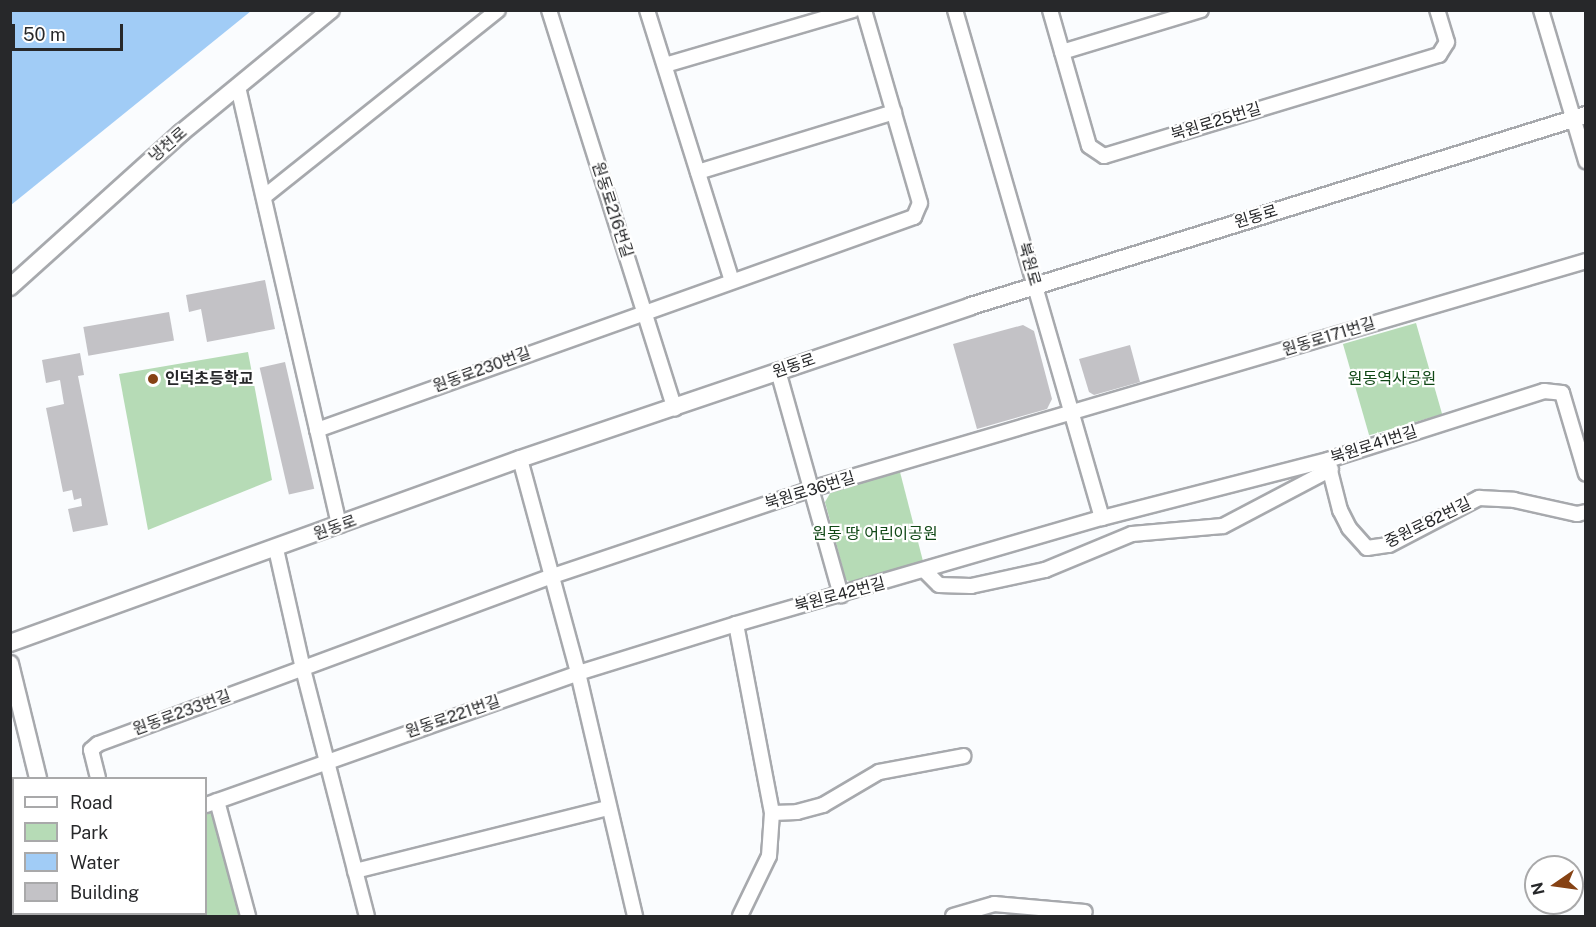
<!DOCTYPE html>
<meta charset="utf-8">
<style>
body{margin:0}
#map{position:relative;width:1596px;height:927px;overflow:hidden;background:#fafcfe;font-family:"Public Sans","Noto Sans KR",sans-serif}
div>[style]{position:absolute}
.green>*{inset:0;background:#b6dbb6;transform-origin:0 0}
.water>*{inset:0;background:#a1ccf6}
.building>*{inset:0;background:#c3c2c6;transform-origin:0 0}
.roads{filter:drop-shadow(2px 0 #a7a9ad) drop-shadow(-2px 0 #a7a9ad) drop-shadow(0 2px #a7a9ad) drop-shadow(0 -2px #a7a9ad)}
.minor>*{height:14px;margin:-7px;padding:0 7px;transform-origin:7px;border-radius:7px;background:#fff}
.tertiary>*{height:16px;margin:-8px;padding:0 8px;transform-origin:8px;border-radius:8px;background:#fff}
.dots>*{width:16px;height:16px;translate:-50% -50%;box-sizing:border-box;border:3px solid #fff;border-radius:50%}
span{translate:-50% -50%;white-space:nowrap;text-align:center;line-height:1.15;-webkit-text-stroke:4.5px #fff;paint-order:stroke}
.street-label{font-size:16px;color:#27282a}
.poi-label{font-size:16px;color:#27282a;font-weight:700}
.left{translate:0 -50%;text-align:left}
.park-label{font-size:16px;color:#104816}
.frame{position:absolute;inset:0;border:12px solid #27282a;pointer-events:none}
.legend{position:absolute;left:12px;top:777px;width:195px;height:138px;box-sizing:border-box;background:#fff;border:2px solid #a9a9aa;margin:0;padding:8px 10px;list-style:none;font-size:18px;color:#27282a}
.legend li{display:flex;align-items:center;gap:12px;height:30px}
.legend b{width:30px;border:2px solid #a9a9aa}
.north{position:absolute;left:1524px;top:855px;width:60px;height:60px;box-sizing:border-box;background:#fff;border:2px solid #a9a9aa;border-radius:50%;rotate:257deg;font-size:16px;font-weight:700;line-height:24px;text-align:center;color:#27282a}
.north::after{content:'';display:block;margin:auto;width:21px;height:27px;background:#864214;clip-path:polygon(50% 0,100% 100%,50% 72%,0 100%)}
.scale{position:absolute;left:12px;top:24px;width:111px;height:27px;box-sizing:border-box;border:3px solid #27282a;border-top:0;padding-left:8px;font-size:18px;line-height:21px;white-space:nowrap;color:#27282a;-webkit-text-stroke:4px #fff;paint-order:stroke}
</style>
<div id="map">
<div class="green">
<div style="left:1416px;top:323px;width:95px;height:76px;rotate:74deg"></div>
<div style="clip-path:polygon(248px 352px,272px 480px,148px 530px,119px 374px)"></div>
<div style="clip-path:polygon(900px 472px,924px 565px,855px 583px,846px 580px,825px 502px,832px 490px)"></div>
<div style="clip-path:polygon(217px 801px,248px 916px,133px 916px,133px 914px,206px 914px,206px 805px)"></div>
</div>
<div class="water">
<div style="clip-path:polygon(11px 10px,251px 10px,251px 11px,11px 205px)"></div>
</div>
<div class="building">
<div style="clip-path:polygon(265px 280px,275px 329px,207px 342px,201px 309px,189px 312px,186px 295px)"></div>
<div style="left:169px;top:312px;width:29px;height:87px;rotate:80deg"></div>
<div style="clip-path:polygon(1023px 325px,1034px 331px,1052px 399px,1047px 409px,977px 429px,953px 344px)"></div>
<div style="clip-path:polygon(1130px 345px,1140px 382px,1094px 395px,1089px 392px,1079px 359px)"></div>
<div style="clip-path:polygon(80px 353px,84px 375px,78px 376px,108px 525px,73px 532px,68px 509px,82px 506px,81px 498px,74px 500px,72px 490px,63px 492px,46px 408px,64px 404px,60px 380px,46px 383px,42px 360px)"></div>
<div style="left:285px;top:362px;width:130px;height:26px;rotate:77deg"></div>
</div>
<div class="roads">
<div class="minor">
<div style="left:549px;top:10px;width:418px;rotate:72.5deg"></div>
<div style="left:647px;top:10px;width:284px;rotate:72.6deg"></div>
<div style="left:955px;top:10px;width:529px;rotate:73.86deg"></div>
<div style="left:1050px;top:10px;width:141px;rotate:74deg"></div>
<div style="left:1089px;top:146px;width:18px;rotate:34deg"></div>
<div style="left:1104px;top:156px;width:350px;rotate:-16.8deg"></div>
<div style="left:1439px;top:55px;width:15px;rotate:-58deg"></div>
<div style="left:1447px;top:42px;width:34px;rotate:-107deg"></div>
<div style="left:1541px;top:10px;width:158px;rotate:73.4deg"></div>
<div style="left:1062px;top:52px;width:145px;rotate:-16.8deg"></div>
<div style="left:665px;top:65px;width:196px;rotate:-16.3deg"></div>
<div style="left:238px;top:87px;width:450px;rotate:77deg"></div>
<div style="left:698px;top:172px;width:205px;rotate:-17deg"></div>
<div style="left:265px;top:196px;width:298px;rotate:-38.6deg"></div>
<div style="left:778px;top:371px;width:233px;rotate:74.3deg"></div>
<div style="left:317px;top:430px;width:634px;rotate:-19.64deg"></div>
<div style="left:914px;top:217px;width:15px;rotate:-67deg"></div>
<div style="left:920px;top:203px;width:201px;rotate:-106.2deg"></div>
<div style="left:520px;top:459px;width:222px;rotate:74.8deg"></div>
<div style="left:578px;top:673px;width:250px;rotate:76.8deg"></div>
<div style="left:1328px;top:463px;width:49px;rotate:75.7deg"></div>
<div style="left:1340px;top:510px;width:20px;rotate:63deg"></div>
<div style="left:1349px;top:528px;width:27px;rotate:48deg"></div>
<div style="left:1367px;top:548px;width:22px;rotate:-8deg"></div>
<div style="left:1389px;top:545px;width:102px;rotate:-27.6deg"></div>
<div style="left:1479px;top:498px;width:35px;rotate:3deg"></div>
<div style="left:1514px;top:500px;width:65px;rotate:12.5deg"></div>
<div style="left:1577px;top:514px;width:9px;rotate:-13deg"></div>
<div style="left:276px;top:549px;width:123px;rotate:77.3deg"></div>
<div style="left:303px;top:669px;width:255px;rotate:75.5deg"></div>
<div style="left:926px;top:572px;width:18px;rotate:45deg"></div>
<div style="left:939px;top:585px;width:32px;rotate:2deg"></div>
<div style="left:971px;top:586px;width:76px;rotate:-12.2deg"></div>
<div style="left:1045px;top:570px;width:94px;rotate:-22.5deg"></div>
<div style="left:1132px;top:534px;width:91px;rotate:-5deg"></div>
<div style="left:1223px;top:526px;width:122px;rotate:-27.8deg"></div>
<div style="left:736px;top:624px;width:192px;rotate:79.2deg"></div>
<div style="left:772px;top:813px;width:43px;rotate:94deg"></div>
<div style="left:769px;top:856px;width:67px;rotate:115.8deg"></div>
<div style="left:98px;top:778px;width:29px;rotate:-104deg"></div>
<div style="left:91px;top:750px;width:9px;rotate:-41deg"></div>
<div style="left:98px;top:744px;width:482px;rotate:-20.3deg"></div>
<div style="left:550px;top:577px;width:275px;rotate:-18.6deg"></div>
<div style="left:811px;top:489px;width:808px;rotate:-16.39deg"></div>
<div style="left:217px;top:801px;width:119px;rotate:74.9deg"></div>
<div style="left:206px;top:805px;width:395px;rotate:-19.5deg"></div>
<div style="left:578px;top:673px;width:165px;rotate:-17.2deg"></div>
<div style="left:736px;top:624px;width:381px;rotate:-16.2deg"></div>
<div style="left:1102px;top:518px;width:233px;rotate:-14.4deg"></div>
<div style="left:1328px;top:460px;width:227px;rotate:-17.7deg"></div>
<div style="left:1544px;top:391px;width:18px;rotate:6deg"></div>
<div style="left:1562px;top:393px;width:84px;rotate:73.5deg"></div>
<div style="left:772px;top:813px;width:25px;rotate:-2deg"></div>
<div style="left:797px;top:812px;width:27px;rotate:-15deg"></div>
<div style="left:823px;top:805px;width:65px;rotate:-30.5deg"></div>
<div style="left:879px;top:772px;width:86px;rotate:-10.7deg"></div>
<div style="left:355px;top:871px;width:261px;rotate:-14deg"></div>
<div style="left:133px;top:914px;width:2px;rotate:90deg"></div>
<div style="left:953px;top:916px;width:43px;rotate:-16.3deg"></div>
<div style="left:994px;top:904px;width:91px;rotate:5deg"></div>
</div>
<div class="tertiary">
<div style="left:10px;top:287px;width:230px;rotate:-42deg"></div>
<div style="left:181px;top:133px;width:194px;rotate:-39.4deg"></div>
<div style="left:10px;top:643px;width:542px;rotate:-19.84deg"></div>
<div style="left:520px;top:459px;width:476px;rotate:-18.7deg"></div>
<div style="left:971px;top:306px;width:644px;rotate:-17.25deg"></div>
<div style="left:10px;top:664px;width:117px;rotate:76.2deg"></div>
<div style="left:71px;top:914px;width:2px;rotate:63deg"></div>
</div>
</div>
<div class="dots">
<div style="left:153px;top:379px;background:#864214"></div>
</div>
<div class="street-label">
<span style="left:1216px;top:122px;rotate:-17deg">북원로25번길</span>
<span style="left:168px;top:145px;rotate:-41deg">냉천로</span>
<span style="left:612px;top:210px;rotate:72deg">원동로216번길</span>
<span style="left:1256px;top:217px;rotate:-17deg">원동로</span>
<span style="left:1029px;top:264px;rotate:74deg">북원로</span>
<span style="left:1329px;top:337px;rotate:-17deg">원동로171번길</span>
<span style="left:794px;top:366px;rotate:-19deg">원동로</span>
<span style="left:482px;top:370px;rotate:-20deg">원동로230번길</span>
<span style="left:1374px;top:445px;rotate:-18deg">북원로41번길</span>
<span style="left:810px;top:491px;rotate:-17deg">북원로36번길</span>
<span style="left:1428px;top:523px;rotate:-26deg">중원로82번길</span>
<span style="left:335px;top:528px;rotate:-20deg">원동로</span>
<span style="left:840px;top:595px;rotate:-15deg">북원로42번길</span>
<span style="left:182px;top:713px;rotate:-20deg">원동로233번길</span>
<span style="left:453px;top:717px;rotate:-19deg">원동로221번길</span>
</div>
<div class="poi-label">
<span class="left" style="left:165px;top:379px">인덕초등학교</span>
</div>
<div class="park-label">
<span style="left:1392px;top:379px">원동역사공원</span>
<span style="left:875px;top:534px">원동 땅 어린이공원</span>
</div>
<div class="frame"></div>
<ul class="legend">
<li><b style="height:8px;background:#fff"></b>Road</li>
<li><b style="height:16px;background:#b6dbb6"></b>Park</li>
<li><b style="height:16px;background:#a1ccf6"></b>Water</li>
<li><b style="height:16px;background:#c3c2c6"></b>Building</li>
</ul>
<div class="north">N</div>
<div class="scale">50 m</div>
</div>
